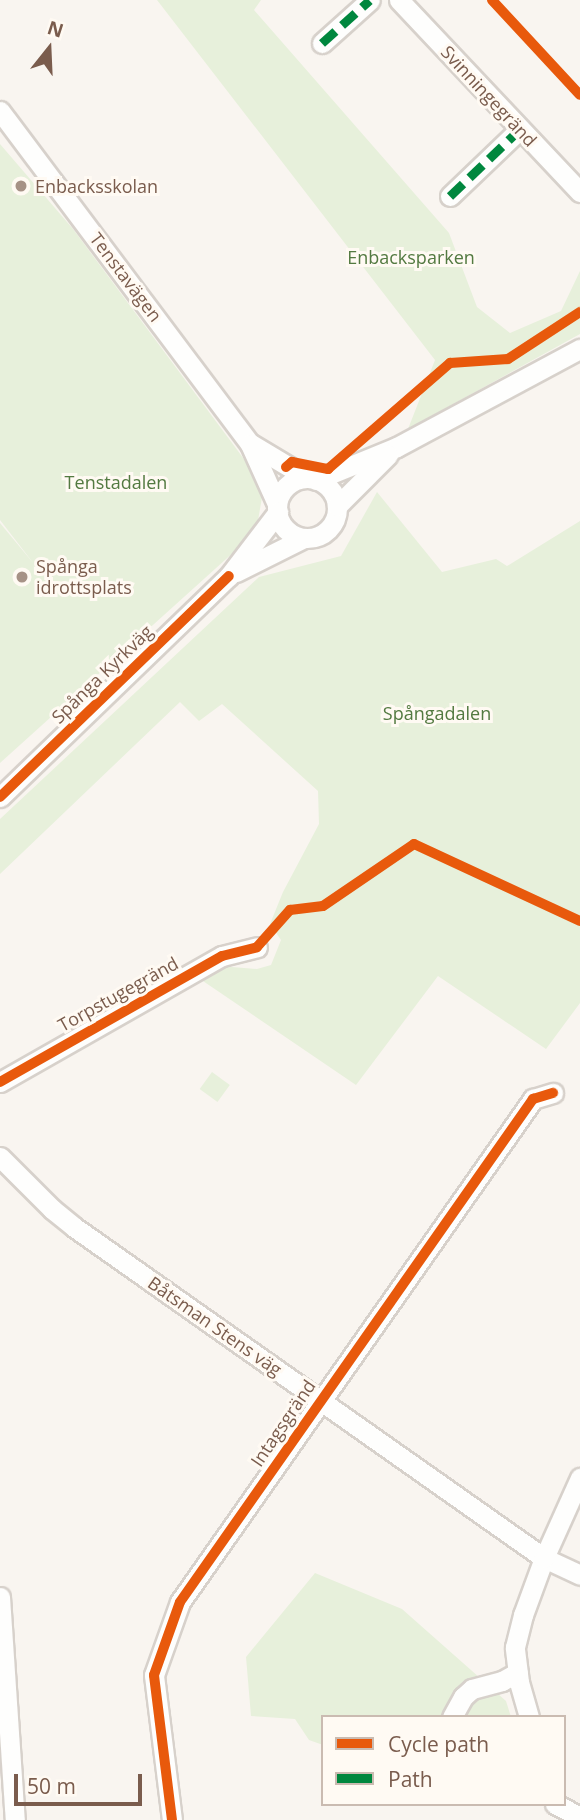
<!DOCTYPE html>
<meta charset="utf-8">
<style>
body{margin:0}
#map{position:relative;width:580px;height:1820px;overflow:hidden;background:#f9f5f0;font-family:"Open Sans",sans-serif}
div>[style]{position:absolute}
.green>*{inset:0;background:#e7f0db;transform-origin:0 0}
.roads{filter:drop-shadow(2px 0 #d7d1cb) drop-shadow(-2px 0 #d7d1cb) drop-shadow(0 2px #d7d1cb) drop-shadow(0 -2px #d7d1cb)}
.minor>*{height:19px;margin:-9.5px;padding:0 9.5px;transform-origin:9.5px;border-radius:9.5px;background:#fefefd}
.minor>.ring{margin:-9.5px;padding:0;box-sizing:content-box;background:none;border:19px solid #fefefd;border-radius:50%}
.quiet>*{height:9px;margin-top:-4.5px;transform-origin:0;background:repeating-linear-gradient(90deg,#00873e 0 18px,transparent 0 27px)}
.cycleway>*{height:10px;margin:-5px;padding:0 5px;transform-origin:5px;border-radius:5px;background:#e8590c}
.dots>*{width:19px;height:19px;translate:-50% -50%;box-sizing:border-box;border:4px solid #fffaf3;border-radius:50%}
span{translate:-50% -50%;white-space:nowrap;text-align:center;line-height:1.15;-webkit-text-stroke:6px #fffaf3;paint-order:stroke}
.street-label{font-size:18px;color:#7a5c4d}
.poi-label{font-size:18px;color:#7a5c4d}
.left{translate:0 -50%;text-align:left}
.park-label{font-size:18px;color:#537a41}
.legend{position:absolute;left:321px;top:1715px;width:245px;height:91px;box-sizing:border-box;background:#fffaf3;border:2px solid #cabbb1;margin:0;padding:9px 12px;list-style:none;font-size:21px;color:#7a5c4d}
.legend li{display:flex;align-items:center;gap:14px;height:35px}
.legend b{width:35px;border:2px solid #cabbb1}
.north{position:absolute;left:14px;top:14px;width:70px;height:70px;-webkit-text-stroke:5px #fffaf3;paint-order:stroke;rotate:18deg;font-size:19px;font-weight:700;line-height:28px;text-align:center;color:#7a5c4d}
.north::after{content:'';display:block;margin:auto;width:24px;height:32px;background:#7a5c4d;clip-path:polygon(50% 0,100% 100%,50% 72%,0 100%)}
.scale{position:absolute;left:14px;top:1774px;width:128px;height:32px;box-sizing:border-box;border:4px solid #7a5c4d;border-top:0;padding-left:9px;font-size:21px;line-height:24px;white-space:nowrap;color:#7a5c4d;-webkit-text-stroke:5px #fffaf3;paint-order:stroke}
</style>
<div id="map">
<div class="green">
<div style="clip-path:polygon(157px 0,261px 0,254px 10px,449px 233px,477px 307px,510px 333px,561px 311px,580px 271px,580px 334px,408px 429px,435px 360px)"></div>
<div style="clip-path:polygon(0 144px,73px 229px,264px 486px,256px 532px,0 763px,0 523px,34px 564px,0 520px)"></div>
<div style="clip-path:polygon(377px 492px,442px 572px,496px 559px,507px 566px,580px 521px,580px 1003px,546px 1049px,438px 976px,356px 1085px,200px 979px,220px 966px,257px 969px,271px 965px,281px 940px,270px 924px,283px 892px,319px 824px,318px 791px,222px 704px,199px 721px,180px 702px,0 874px,0 819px,259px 577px,341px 556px)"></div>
<div style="left:212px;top:1072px;width:22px;height:21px;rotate:36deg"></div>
<div style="clip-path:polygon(315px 1573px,402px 1609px,506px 1701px,511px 1717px,323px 1717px,323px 1745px,309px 1740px,295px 1719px,251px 1716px,246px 1657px)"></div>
</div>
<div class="roads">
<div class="minor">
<div style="left:399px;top:0;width:264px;rotate:46.7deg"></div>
<div style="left:322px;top:43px;width:64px;rotate:-41.9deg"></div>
<div style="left:0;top:111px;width:416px;rotate:53.1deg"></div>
<div style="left:250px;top:444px;width:66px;rotate:65.8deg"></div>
<div style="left:450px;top:196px;width:97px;rotate:-43.7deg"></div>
<div style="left:251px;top:444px;width:66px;rotate:30.8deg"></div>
<div class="ring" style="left:277px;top:478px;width:41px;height:41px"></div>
<div style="left:316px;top:480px;width:87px;rotate:-22.2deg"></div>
<div style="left:397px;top:447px;width:208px;rotate:-28.2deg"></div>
<div style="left:337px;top:506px;width:72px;rotate:-45deg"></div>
<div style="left:236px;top:572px;width:76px;rotate:-26.6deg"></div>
<div style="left:0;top:797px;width:318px;rotate:-44deg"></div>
<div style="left:229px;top:576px;width:81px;rotate:-52.6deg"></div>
<div style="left:0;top:1082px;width:255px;rotate:-29.6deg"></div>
<div style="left:222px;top:956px;width:36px;rotate:-14deg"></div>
<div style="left:0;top:1157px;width:74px;rotate:45deg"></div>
<div style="left:52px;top:1209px;width:28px;rotate:39deg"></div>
<div style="left:74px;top:1227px;width:575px;rotate:35.16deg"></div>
<div style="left:544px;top:1558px;width:40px;rotate:25deg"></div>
<div style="left:0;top:1597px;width:224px;rotate:86.2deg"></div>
<div style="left:452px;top:1717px;width:23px;rotate:-61deg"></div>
<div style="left:463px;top:1697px;width:12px;rotate:-42deg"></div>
<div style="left:472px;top:1689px;width:31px;rotate:-15deg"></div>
<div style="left:502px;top:1681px;width:18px;rotate:-29deg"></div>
<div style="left:529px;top:1717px;width:36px;rotate:-106deg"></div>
<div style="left:519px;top:1682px;width:35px;rotate:-97deg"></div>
<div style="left:515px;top:1647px;width:33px;rotate:-76deg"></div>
<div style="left:523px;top:1615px;width:61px;rotate:-69.8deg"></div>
<div style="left:544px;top:1558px;width:88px;rotate:-65.8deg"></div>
<div style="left:555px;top:1804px;width:28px;rotate:27deg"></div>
<div style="left:172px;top:1820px;width:146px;rotate:-97.1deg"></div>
<div style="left:154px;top:1675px;width:77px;rotate:-70.4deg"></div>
<div style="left:180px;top:1602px;width:615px;rotate:-54.94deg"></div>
<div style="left:533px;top:1099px;width:21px;rotate:-17deg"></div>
</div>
</div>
<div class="quiet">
<div style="left:322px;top:43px;width:64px;rotate:-41.9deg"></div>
<div style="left:450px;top:196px;width:97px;rotate:-43.7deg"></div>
</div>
<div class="cycleway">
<div style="left:492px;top:0;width:129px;rotate:47.2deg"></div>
<div style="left:286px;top:467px;width:8px;rotate:-40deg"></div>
<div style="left:292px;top:462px;width:37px;rotate:11deg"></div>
<div style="left:328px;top:469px;width:162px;rotate:-41deg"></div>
<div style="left:450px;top:363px;width:58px;rotate:-3.9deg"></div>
<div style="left:508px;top:359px;width:86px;rotate:-33.1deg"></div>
<div style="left:0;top:797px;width:318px;rotate:-44deg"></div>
<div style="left:0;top:1082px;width:255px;rotate:-29.6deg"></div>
<div style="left:222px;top:956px;width:36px;rotate:-14deg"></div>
<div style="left:257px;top:947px;width:50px;rotate:-48.3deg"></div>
<div style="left:290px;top:910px;width:33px;rotate:-7deg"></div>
<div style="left:323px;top:906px;width:110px;rotate:-34.3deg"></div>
<div style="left:414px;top:844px;width:183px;rotate:24.9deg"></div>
<div style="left:172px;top:1820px;width:146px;rotate:-97.1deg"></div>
<div style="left:154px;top:1675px;width:77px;rotate:-70.4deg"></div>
<div style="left:180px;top:1602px;width:615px;rotate:-54.94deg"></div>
<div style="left:533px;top:1099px;width:21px;rotate:-17deg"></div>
</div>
<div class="dots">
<div style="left:21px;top:186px;background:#a69286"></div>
<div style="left:22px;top:577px;background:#a69286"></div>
</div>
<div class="street-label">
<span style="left:489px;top:96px;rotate:47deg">Svinningegränd</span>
<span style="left:126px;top:277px;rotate:53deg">Tenstavägen</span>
<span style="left:102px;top:674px;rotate:-44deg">Spånga Kyrkväg</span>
<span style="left:118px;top:994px;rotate:-29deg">Torpstugegränd</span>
<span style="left:215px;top:1326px;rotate:35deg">Båtsman Stens väg</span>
<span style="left:283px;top:1423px;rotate:-56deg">Intagsgränd</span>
</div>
<div class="poi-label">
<span class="left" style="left:35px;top:186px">Enbacksskolan</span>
<span class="left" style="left:36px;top:577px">Spånga<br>idrottsplats</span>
</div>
<div class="park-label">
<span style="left:411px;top:257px">Enbacksparken</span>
<span style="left:116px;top:482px">Tenstadalen</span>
<span style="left:437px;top:713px">Spångadalen</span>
</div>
<ul class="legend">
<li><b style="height:9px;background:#e8590c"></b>Cycle path</li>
<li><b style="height:9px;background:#00873e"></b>Path</li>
</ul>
<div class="north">N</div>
<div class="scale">50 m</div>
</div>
